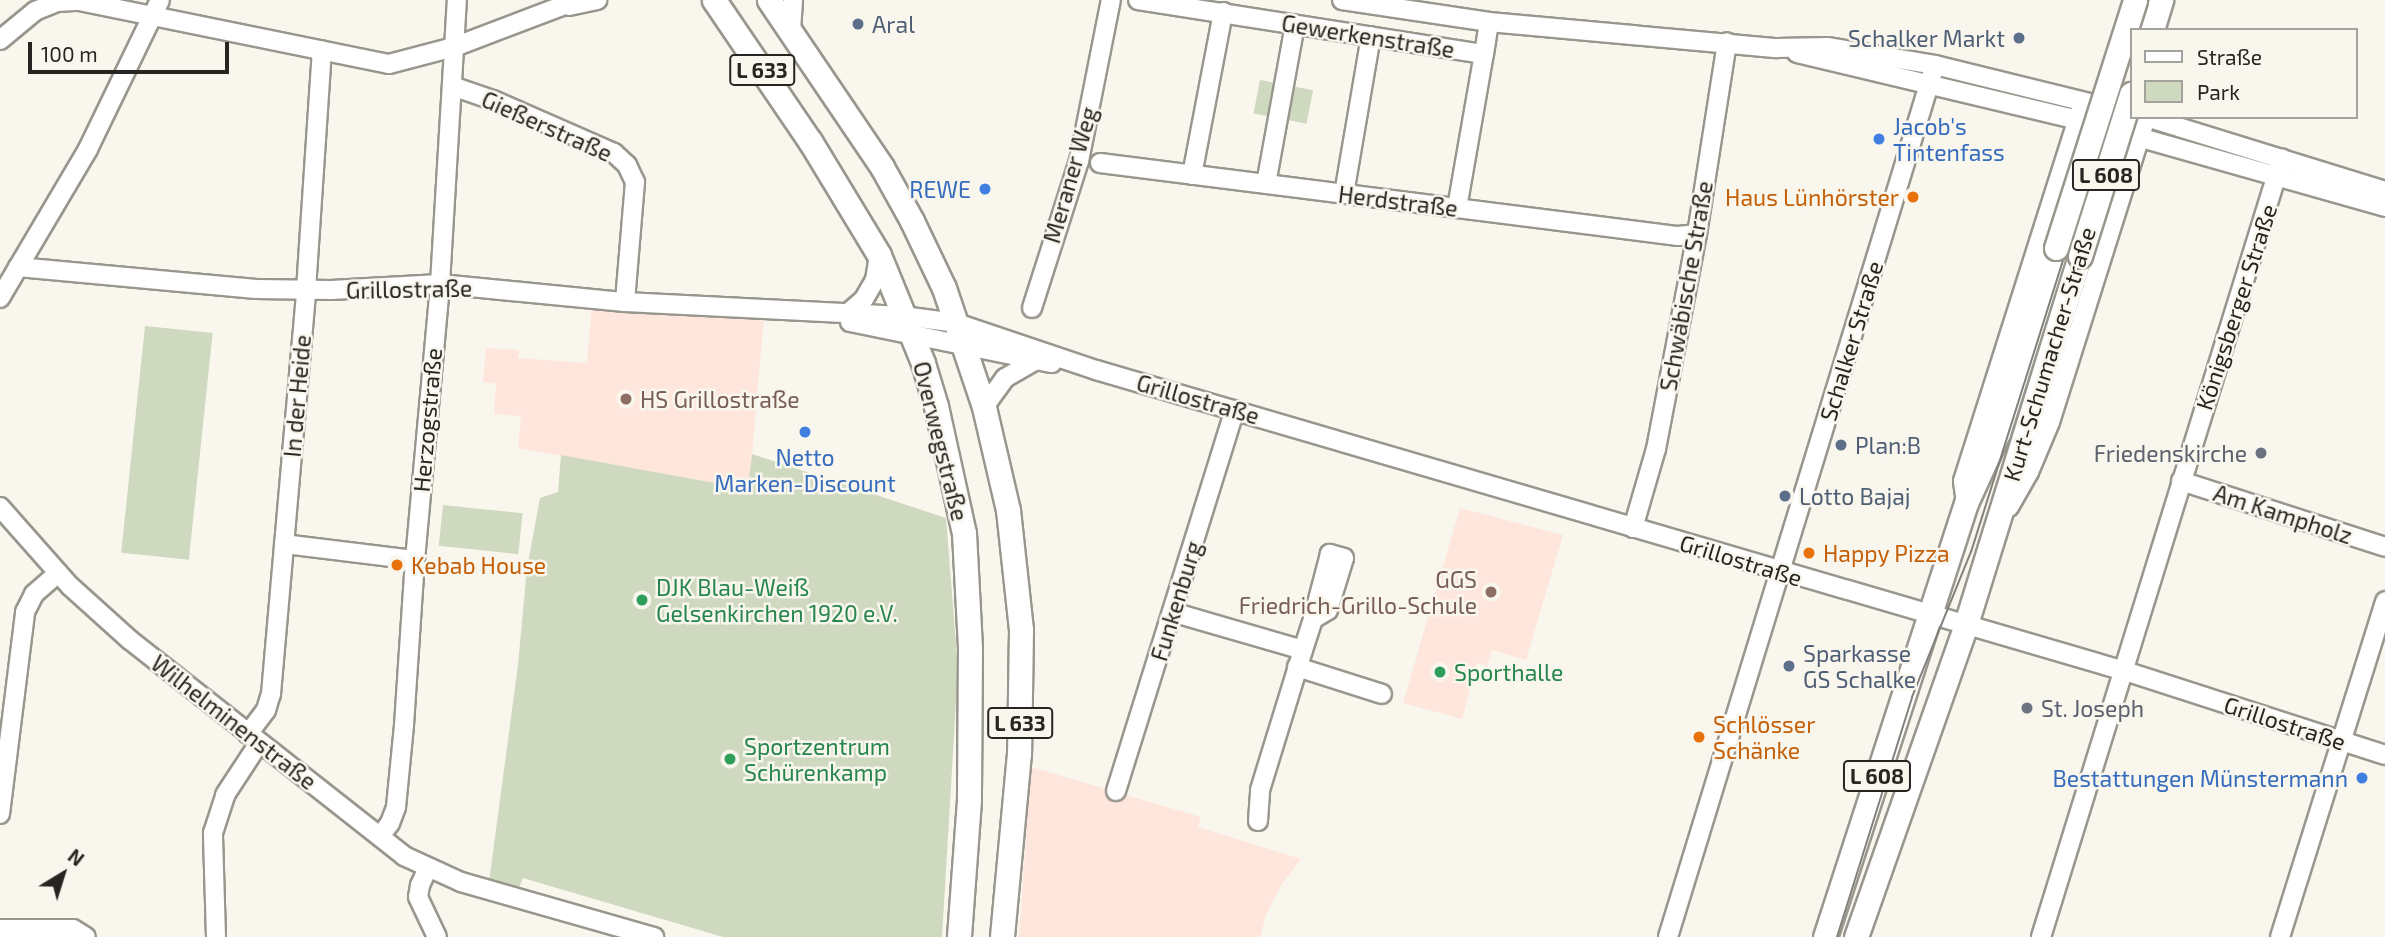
<!DOCTYPE html>
<meta charset="utf-8">
<style>
body{margin:0}
#map{position:relative;width:2385px;height:937px;overflow:hidden;background:#f8f6ed;font-family:"Exo 2",sans-serif}
div>[style]{position:absolute}
.education>*{inset:0;background:#ffe6dd}
.green>*{inset:0;background:#cfd9bf;transform-origin:0 0}
.roads{filter:drop-shadow(2px 0 #98968d) drop-shadow(-2px 0 #98968d) drop-shadow(0 2px #98968d) drop-shadow(0 -2px #98968d)}
.minor>*{height:18px;margin:-9px;padding:0 9px;transform-origin:9px;border-radius:9px;background:#fff}
.major>*{height:23px;margin:-11.5px;padding:0 11.5px;transform-origin:11.5px;border-radius:11.5px;background:#fff}
.tram>*{height:2px;margin:-1px;padding:0 1px;transform-origin:1px;border-radius:1px;background:#81807a}
.bridges{filter:drop-shadow(2px 0 #98968d) drop-shadow(-2px 0 #98968d) drop-shadow(0 2px #98968d) drop-shadow(0 -2px #98968d)}
.major-bridge>*{height:23px;margin:-11.5px;padding:0 11.5px;transform-origin:11.5px;border-radius:11.5px;background:#fff}
.dots>*{width:19px;height:19px;translate:-50% -50%;box-sizing:border-box;border:4px solid #f8f6ed;border-radius:50%}
span{translate:-50% -50%;white-space:nowrap;text-align:center;line-height:1.15;-webkit-text-stroke:5px #f8f6ed;paint-order:stroke}
.shield-label span{padding:2px 5px;background:#f8f6ed;border:2px solid;border-radius:5px;-webkit-text-stroke-width:0}
.shield-label{font-size:21px;color:#262522;font-weight:700}
.service-label{font-size:23px;color:#4e5e75}
.left{translate:0 -50%;text-align:left}
.right{translate:-100% -50%;text-align:right}
.street-label{font-size:23px;color:#262522}
.shop-label{font-size:23px;color:#366cbe}
.food-label{font-size:23px;color:#c56008}
.education-label{font-size:23px;color:#785e54}
.worship-label{font-size:23px;color:#5b616d}
.leisure-label{font-size:23px;color:#27864d}
.legend{position:absolute;left:2130px;top:28px;width:228px;height:91px;box-sizing:border-box;background:#f8f6ed;border:2px solid #a4a29c;margin:0;padding:9px 12px;list-style:none;font-size:21px;color:#262522}
.legend li{display:flex;align-items:center;gap:14px;height:35px}
.legend b{width:35px;border:2px solid #a4a29c}
.north{position:absolute;left:28px;top:839px;width:70px;height:70px;-webkit-text-stroke:5px #f8f6ed;paint-order:stroke;rotate:38deg;font-size:19px;font-weight:700;line-height:28px;text-align:center;color:#262522}
.north::after{content:'';display:block;margin:auto;width:24px;height:32px;background:#262522;clip-path:polygon(50% 0,100% 100%,50% 72%,0 100%)}
.scale{position:absolute;left:28px;top:42px;width:201px;height:32px;box-sizing:border-box;border:4px solid #262522;border-top:0;padding-left:9px;font-size:21px;line-height:24px;white-space:nowrap;color:#262522;-webkit-text-stroke:5px #f8f6ed;paint-order:stroke}
</style>
<div id="map">
<div class="education">
<div style="clip-path:polygon(592px 303px,764px 317px,749px 489px,518px 448px,521px 416px,494px 414px,496px 384px,483px 382px,486px 348px,519px 350px,518px 358px,587px 363px)"></div>
<div style="clip-path:polygon(1460px 508px,1563px 535px,1526px 660px,1492px 650px,1487px 666px,1477px 663px,1462px 719px,1403px 703px)"></div>
<div style="clip-path:polygon(1031px 767px,1201px 817px,1198px 827px,1301px 859px,1282px 884px,1266px 915px,1260px 937px,1019px 937px)"></div>
</div>
<div class="green">
<div style="left:1260px;top:80px;width:54px;height:34px;rotate:11deg"></div>
<div style="left:145px;top:326px;width:68px;height:228px;rotate:6deg"></div>
<div style="clip-path:polygon(752px 454px,946px 518px,958px 669px,942px 937px,723px 937px,523px 878px,518px 890px,489px 882px,518px 665px,527px 568px,540px 498px,558px 492px,561px 455px,748px 489px)"></div>
<div style="left:443px;top:505px;width:80px;height:41px;rotate:6deg"></div>
</div>
<div class="roads">
<div class="minor">
<div style="left:1138px;top:0;width:350px;rotate:8.9deg"></div>
<div style="left:1484px;top:54px;width:32px;rotate:-81deg"></div>
<div style="left:1342px;top:0;width:149px;rotate:8.5deg"></div>
<div style="left:1489px;top:22px;width:289px;rotate:5.2deg"></div>
<div style="left:1777px;top:48px;width:50px;rotate:-1.1deg"></div>
<div style="left:1827px;top:47px;width:109px;rotate:9.5deg"></div>
<div style="left:1935px;top:65px;width:202px;rotate:13.8deg"></div>
<div style="left:569px;top:6px;width:29px;rotate:-12deg"></div>
<div style="left:791px;top:30px;width:30px;rotate:-86deg"></div>
<div style="left:0;top:40px;width:45px;rotate:-39.6deg"></div>
<div style="left:35px;top:11px;width:24px;rotate:-22deg"></div>
<div style="left:57px;top:2px;width:22px;rotate:-3deg"></div>
<div style="left:79px;top:1px;width:316px;rotate:11.5deg"></div>
<div style="left:389px;top:64px;width:67px;rotate:-14.7deg"></div>
<div style="left:454px;top:47px;width:133px;rotate:-20.8deg"></div>
<div style="left:1797px;top:53px;width:289px;rotate:13.4deg"></div>
<div style="left:2078px;top:120px;width:319px;rotate:15.8deg"></div>
<div style="left:452px;top:86px;width:43px;rotate:18.9deg"></div>
<div style="left:493px;top:100px;width:132px;rotate:23.7deg"></div>
<div style="left:614px;top:153px;width:18px;rotate:43deg"></div>
<div style="left:627px;top:165px;width:19px;rotate:65deg"></div>
<div style="left:635px;top:182px;width:120px;rotate:94.8deg"></div>
<div style="left:2146px;top:117px;width:250px;rotate:17.2deg"></div>
<div style="left:1100px;top:163px;width:583px;rotate:7.2deg"></div>
<div style="left:1678px;top:236px;width:19px;rotate:-6deg"></div>
<div style="left:1192px;top:175px;width:166px;rotate:-79.2deg"></div>
<div style="left:1266px;top:184px;width:162px;rotate:-79.7deg"></div>
<div style="left:1344px;top:194px;width:160px;rotate:-80.3deg"></div>
<div style="left:1457px;top:208px;width:156px;rotate:-80.1deg"></div>
<div style="left:18px;top:267px;width:239px;rotate:5.3deg"></div>
<div style="left:256px;top:289px;width:75px;rotate:0.8deg"></div>
<div style="left:331px;top:290px;width:109px;rotate:-3.2deg"></div>
<div style="left:440px;top:284px;width:186px;rotate:5.6deg"></div>
<div style="left:625px;top:302px;width:278px;rotate:2.9deg"></div>
<div style="left:903px;top:316px;width:53px;rotate:7.5deg"></div>
<div style="left:956px;top:323px;width:148px;rotate:18.6deg"></div>
<div style="left:1096px;top:370px;width:1072px;rotate:16.31deg"></div>
<div style="left:2125px;top:671px;width:273px;rotate:17.9deg"></div>
<div style="left:0;top:298px;width:173px;rotate:-59.4deg"></div>
<div style="left:88px;top:149px;width:165px;rotate:-64.2deg"></div>
<div style="left:1032px;top:308px;width:154px;rotate:-72.3deg"></div>
<div style="left:1079px;top:161px;width:164px;rotate:-78.8deg"></div>
<div style="left:848px;top:313px;width:21px;rotate:-41deg"></div>
<div style="left:864px;top:299px;width:22px;rotate:-60deg"></div>
<div style="left:875px;top:280px;width:25px;rotate:-81deg"></div>
<div style="left:850px;top:322px;width:206px;rotate:11.5deg"></div>
<div style="left:984px;top:407px;width:36px;rotate:-54deg"></div>
<div style="left:1005px;top:378px;width:34px;rotate:-30deg"></div>
<div style="left:2181px;top:481px;width:214px;rotate:17.9deg"></div>
<div style="left:1966px;top:503px;width:22px;rotate:-98deg"></div>
<div style="left:1963px;top:481px;width:390px;rotate:-72.4deg"></div>
<div style="left:0;top:507px;width:106px;rotate:48.5deg"></div>
<div style="left:70px;top:586px;width:81px;rotate:42deg"></div>
<div style="left:130px;top:640px;width:349px;rotate:38.2deg"></div>
<div style="left:404px;top:856px;width:63px;rotate:24.5deg"></div>
<div style="left:461px;top:882px;width:201px;rotate:15.9deg"></div>
<div style="left:2009px;top:507px;width:40px;rotate:-60.3deg"></div>
<div style="left:2029px;top:472px;width:54px;rotate:-67.2deg"></div>
<div style="left:2050px;top:422px;width:320px;rotate:-72.5deg"></div>
<div style="left:1633px;top:528px;width:82px;rotate:-73.8deg"></div>
<div style="left:1656px;top:449px;width:219px;rotate:-79.2deg"></div>
<div style="left:1697px;top:234px;width:194px;rotate:-81.1deg"></div>
<div style="left:284px;top:544px;width:132px;rotate:7deg"></div>
<div style="left:1172px;top:612px;width:136px;rotate:16.2deg"></div>
<div style="left:1297px;top:667px;width:89px;rotate:17.6deg"></div>
<div style="left:248px;top:734px;width:30px;rotate:-53deg"></div>
<div style="left:266px;top:710px;width:17px;rotate:-73deg"></div>
<div style="left:271px;top:694px;width:406px;rotate:-85deg"></div>
<div style="left:306px;top:290px;width:240px;rotate:-86.2deg"></div>
<div style="left:1116px;top:791px;width:399px;rotate:-72.7deg"></div>
<div style="left:0;top:814px;width:204px;rotate:-82.9deg"></div>
<div style="left:25px;top:612px;width:20px;rotate:-63deg"></div>
<div style="left:34px;top:594px;width:32px;rotate:-41deg"></div>
<div style="left:1258px;top:821px;width:31px;rotate:-86deg"></div>
<div style="left:1260px;top:790px;width:146px;rotate:-72.9deg"></div>
<div style="left:1303px;top:650px;width:33px;rotate:-72deg"></div>
<div style="left:1313px;top:619px;width:17px;rotate:-31deg"></div>
<div style="left:1328px;top:610px;width:54px;rotate:-72.9deg"></div>
<div style="left:1344px;top:558px;width:15px;rotate:-164deg"></div>
<div style="left:1330px;top:554px;width:67px;rotate:104.7deg"></div>
<div style="left:380px;top:836px;width:16px;rotate:-52deg"></div>
<div style="left:390px;top:823px;width:17px;rotate:-69deg"></div>
<div style="left:396px;top:807px;width:82px;rotate:-84.4deg"></div>
<div style="left:404px;top:725px;width:165px;rotate:-86.2deg"></div>
<div style="left:415px;top:560px;width:277px;rotate:-84.8deg"></div>
<div style="left:440px;top:284px;width:285px;rotate:-86.6deg"></div>
<div style="left:428px;top:868px;width:19px;rotate:115deg"></div>
<div style="left:420px;top:885px;width:12px;rotate:99deg"></div>
<div style="left:418px;top:897px;width:44px;rotate:64.6deg"></div>
<div style="left:0;top:929px;width:73px"></div>
<div style="left:73px;top:929px;width:15px;rotate:32deg"></div>
<div style="left:216px;top:937px;width:104px;rotate:-91.7deg"></div>
<div style="left:213px;top:833px;width:40px;rotate:-72deg"></div>
<div style="left:225px;top:795px;width:62px;rotate:-56.8deg"></div>
<div style="left:1668px;top:937px;width:912px;rotate:-72.98deg"></div>
<div style="left:2041px;top:937px;width:815px;rotate:-72.81deg"></div>
<div style="left:2280px;top:937px;width:352px;rotate:-72.6deg"></div>
</div>
<div class="major">
<div style="left:714px;top:0;width:171px;rotate:55.8deg"></div>
<div style="left:810px;top:141px;width:133px;rotate:58.8deg"></div>
<div style="left:879px;top:255px;width:117px;rotate:67.8deg"></div>
<div style="left:923px;top:363px;width:45px;rotate:73.2deg"></div>
<div style="left:936px;top:406px;width:130px;rotate:77.6deg"></div>
<div style="left:964px;top:533px;width:116px;rotate:87deg"></div>
<div style="left:970px;top:649px;width:151px;rotate:90.4deg"></div>
<div style="left:969px;top:800px;width:137px;rotate:94.2deg"></div>
<div style="left:769px;top:0;width:202px;rotate:55.9deg"></div>
<div style="left:882px;top:167px;width:62px;rotate:60.9deg"></div>
<div style="left:912px;top:221px;width:74px;rotate:64.5deg"></div>
<div style="left:944px;top:288px;width:126px;rotate:71.4deg"></div>
<div style="left:984px;top:407px;width:106px;rotate:76.9deg"></div>
<div style="left:1008px;top:510px;width:121px;rotate:83.8deg"></div>
<div style="left:1021px;top:630px;width:123px;rotate:90.9deg"></div>
<div style="left:1019px;top:753px;width:185px;rotate:95.3deg"></div>
<div style="left:2152px;top:30px;width:31px;rotate:-73deg"></div>
<div style="left:1825px;top:937px;width:456px;rotate:-72deg"></div>
<div style="left:1966px;top:503px;width:77px;rotate:-65.4deg"></div>
<div style="left:1998px;top:433px;width:194px;rotate:-72.6deg"></div>
<div style="left:1856px;top:937px;width:332px;rotate:-70.6deg"></div>
<div style="left:1966px;top:624px;width:385px;rotate:-72.8deg"></div>
</div>
</div>
<div class="tram">
<div style="left:2136px;top:30px;width:32px;rotate:-72deg"></div>
<div style="left:1837px;top:937px;width:251px;rotate:-72.6deg"></div>
<div style="left:1912px;top:697px;width:157px;rotate:-67.9deg"></div>
<div style="left:1971px;top:552px;width:532px;rotate:-72.49deg"></div>
</div>
<div class="bridges">
<div class="major-bridge">
<div style="left:2056px;top:248px;width:260px;rotate:-72.3deg"></div>
<div style="left:2080px;top:256px;width:170px;rotate:-72.5deg"></div>
</div>
</div>
<div class="dots">
<div style="left:858px;top:24px;background:#5c6f8a"></div>
<div style="left:2019px;top:38px;background:#5c6f8a"></div>
<div style="left:1879px;top:139px;background:#3f7fe0"></div>
<div style="left:985px;top:189px;background:#3f7fe0"></div>
<div style="left:1913px;top:197px;background:#e8710a"></div>
<div style="left:626px;top:399px;background:#8d6e63"></div>
<div style="left:805px;top:432px;background:#3f7fe0"></div>
<div style="left:1841px;top:445px;background:#5c6f8a"></div>
<div style="left:2261px;top:453px;background:#6b7280"></div>
<div style="left:1785px;top:496px;background:#5c6f8a"></div>
<div style="left:1809px;top:553px;background:#e8710a"></div>
<div style="left:397px;top:565px;background:#e8710a"></div>
<div style="left:1491px;top:592px;background:#8d6e63"></div>
<div style="left:642px;top:600px;background:#2e9e5b"></div>
<div style="left:1789px;top:666px;background:#5c6f8a"></div>
<div style="left:1440px;top:672px;background:#2e9e5b"></div>
<div style="left:2027px;top:708px;background:#6b7280"></div>
<div style="left:1699px;top:737px;background:#e8710a"></div>
<div style="left:730px;top:759px;background:#2e9e5b"></div>
<div style="left:2362px;top:778px;background:#3f7fe0"></div>
</div>
<div class="shield-label">
<span style="left:762px;top:70px">L 633</span>
<span style="left:2106px;top:175px">L 608</span>
<span style="left:1020px;top:723px">L 633</span>
<span style="left:1877px;top:776px">L 608</span>
</div>
<div class="service-label">
<span class="left" style="left:872px;top:24px">Aral</span>
<span class="right" style="left:2005px;top:38px">Schalker Markt</span>
<span class="left" style="left:1855px;top:445px">Plan:B</span>
<span class="left" style="left:1799px;top:496px">Lotto Bajaj</span>
<span class="left" style="left:1803px;top:666px">Sparkasse<br>GS Schalke</span>
</div>
<div class="street-label">
<span style="left:1368px;top:36px;rotate:9deg">Gewerkenstraße</span>
<span style="left:547px;top:126px;rotate:24deg">Gießerstraße</span>
<span style="left:1070px;top:175px;rotate:-74deg">Meraner Weg</span>
<span style="left:1398px;top:201px;rotate:7deg">Herdstraße</span>
<span style="left:1686px;top:286px;rotate:-80deg">Schwäbische Straße</span>
<span style="left:409px;top:289px;rotate:-1deg">Grillostraße</span>
<span style="left:2236px;top:307px;rotate:-72deg">Königsberger Straße</span>
<span style="left:1851px;top:341px;rotate:-73deg">Schalker Straße</span>
<span style="left:2049px;top:354px;rotate:-73deg">Kurt-Schumacher-Straße</span>
<span style="left:297px;top:396px;rotate:-85deg">In der Heide</span>
<span style="left:1198px;top:399px;rotate:16deg">Grillostraße</span>
<span style="left:427px;top:420px;rotate:-85deg">Herzogstraße</span>
<span style="left:941px;top:441px;rotate:76deg">Overwegstraße</span>
<span style="left:2283px;top:514px;rotate:18deg">Am Kampholz</span>
<span style="left:1741px;top:560px;rotate:17deg">Grillostraße</span>
<span style="left:1176px;top:601px;rotate:-73deg">Funkenburg</span>
<span style="left:234px;top:722px;rotate:38deg">Wilhelminenstraße</span>
<span style="left:2285px;top:723px;rotate:18deg">Grillostraße</span>
</div>
<div class="shop-label">
<span class="left" style="left:1893px;top:139px">Jacob's<br>Tintenfass</span>
<span class="right" style="left:971px;top:189px">REWE</span>
<span style="left:805px;top:470px">Netto<br>Marken-Discount</span>
<span class="right" style="left:2348px;top:778px">Bestattungen Münstermann</span>
</div>
<div class="food-label">
<span class="right" style="left:1899px;top:197px">Haus Lünhörster</span>
<span class="left" style="left:1823px;top:553px">Happy Pizza</span>
<span class="left" style="left:411px;top:565px">Kebab House</span>
<span class="left" style="left:1713px;top:737px">Schlösser<br>Schänke</span>
</div>
<div class="education-label">
<span class="left" style="left:640px;top:399px">HS Grillostraße</span>
<span class="right" style="left:1477px;top:592px">GGS<br>Friedrich-Grillo-Schule</span>
</div>
<div class="worship-label">
<span class="right" style="left:2247px;top:453px">Friedenskirche</span>
<span class="left" style="left:2041px;top:708px">St. Joseph</span>
</div>
<div class="leisure-label">
<span class="left" style="left:656px;top:600px">DJK Blau-Weiß<br>Gelsenkirchen 1920 e.V.</span>
<span class="left" style="left:1454px;top:672px">Sporthalle</span>
<span class="left" style="left:744px;top:759px">Sportzentrum<br>Schürenkamp</span>
</div>
<ul class="legend">
<li><b style="height:9px;background:#fff"></b>Straße</li>
<li><b style="height:19px;background:#cfd9bf"></b>Park</li>
</ul>
<div class="north">N</div>
<div class="scale">100 m</div>
</div>
